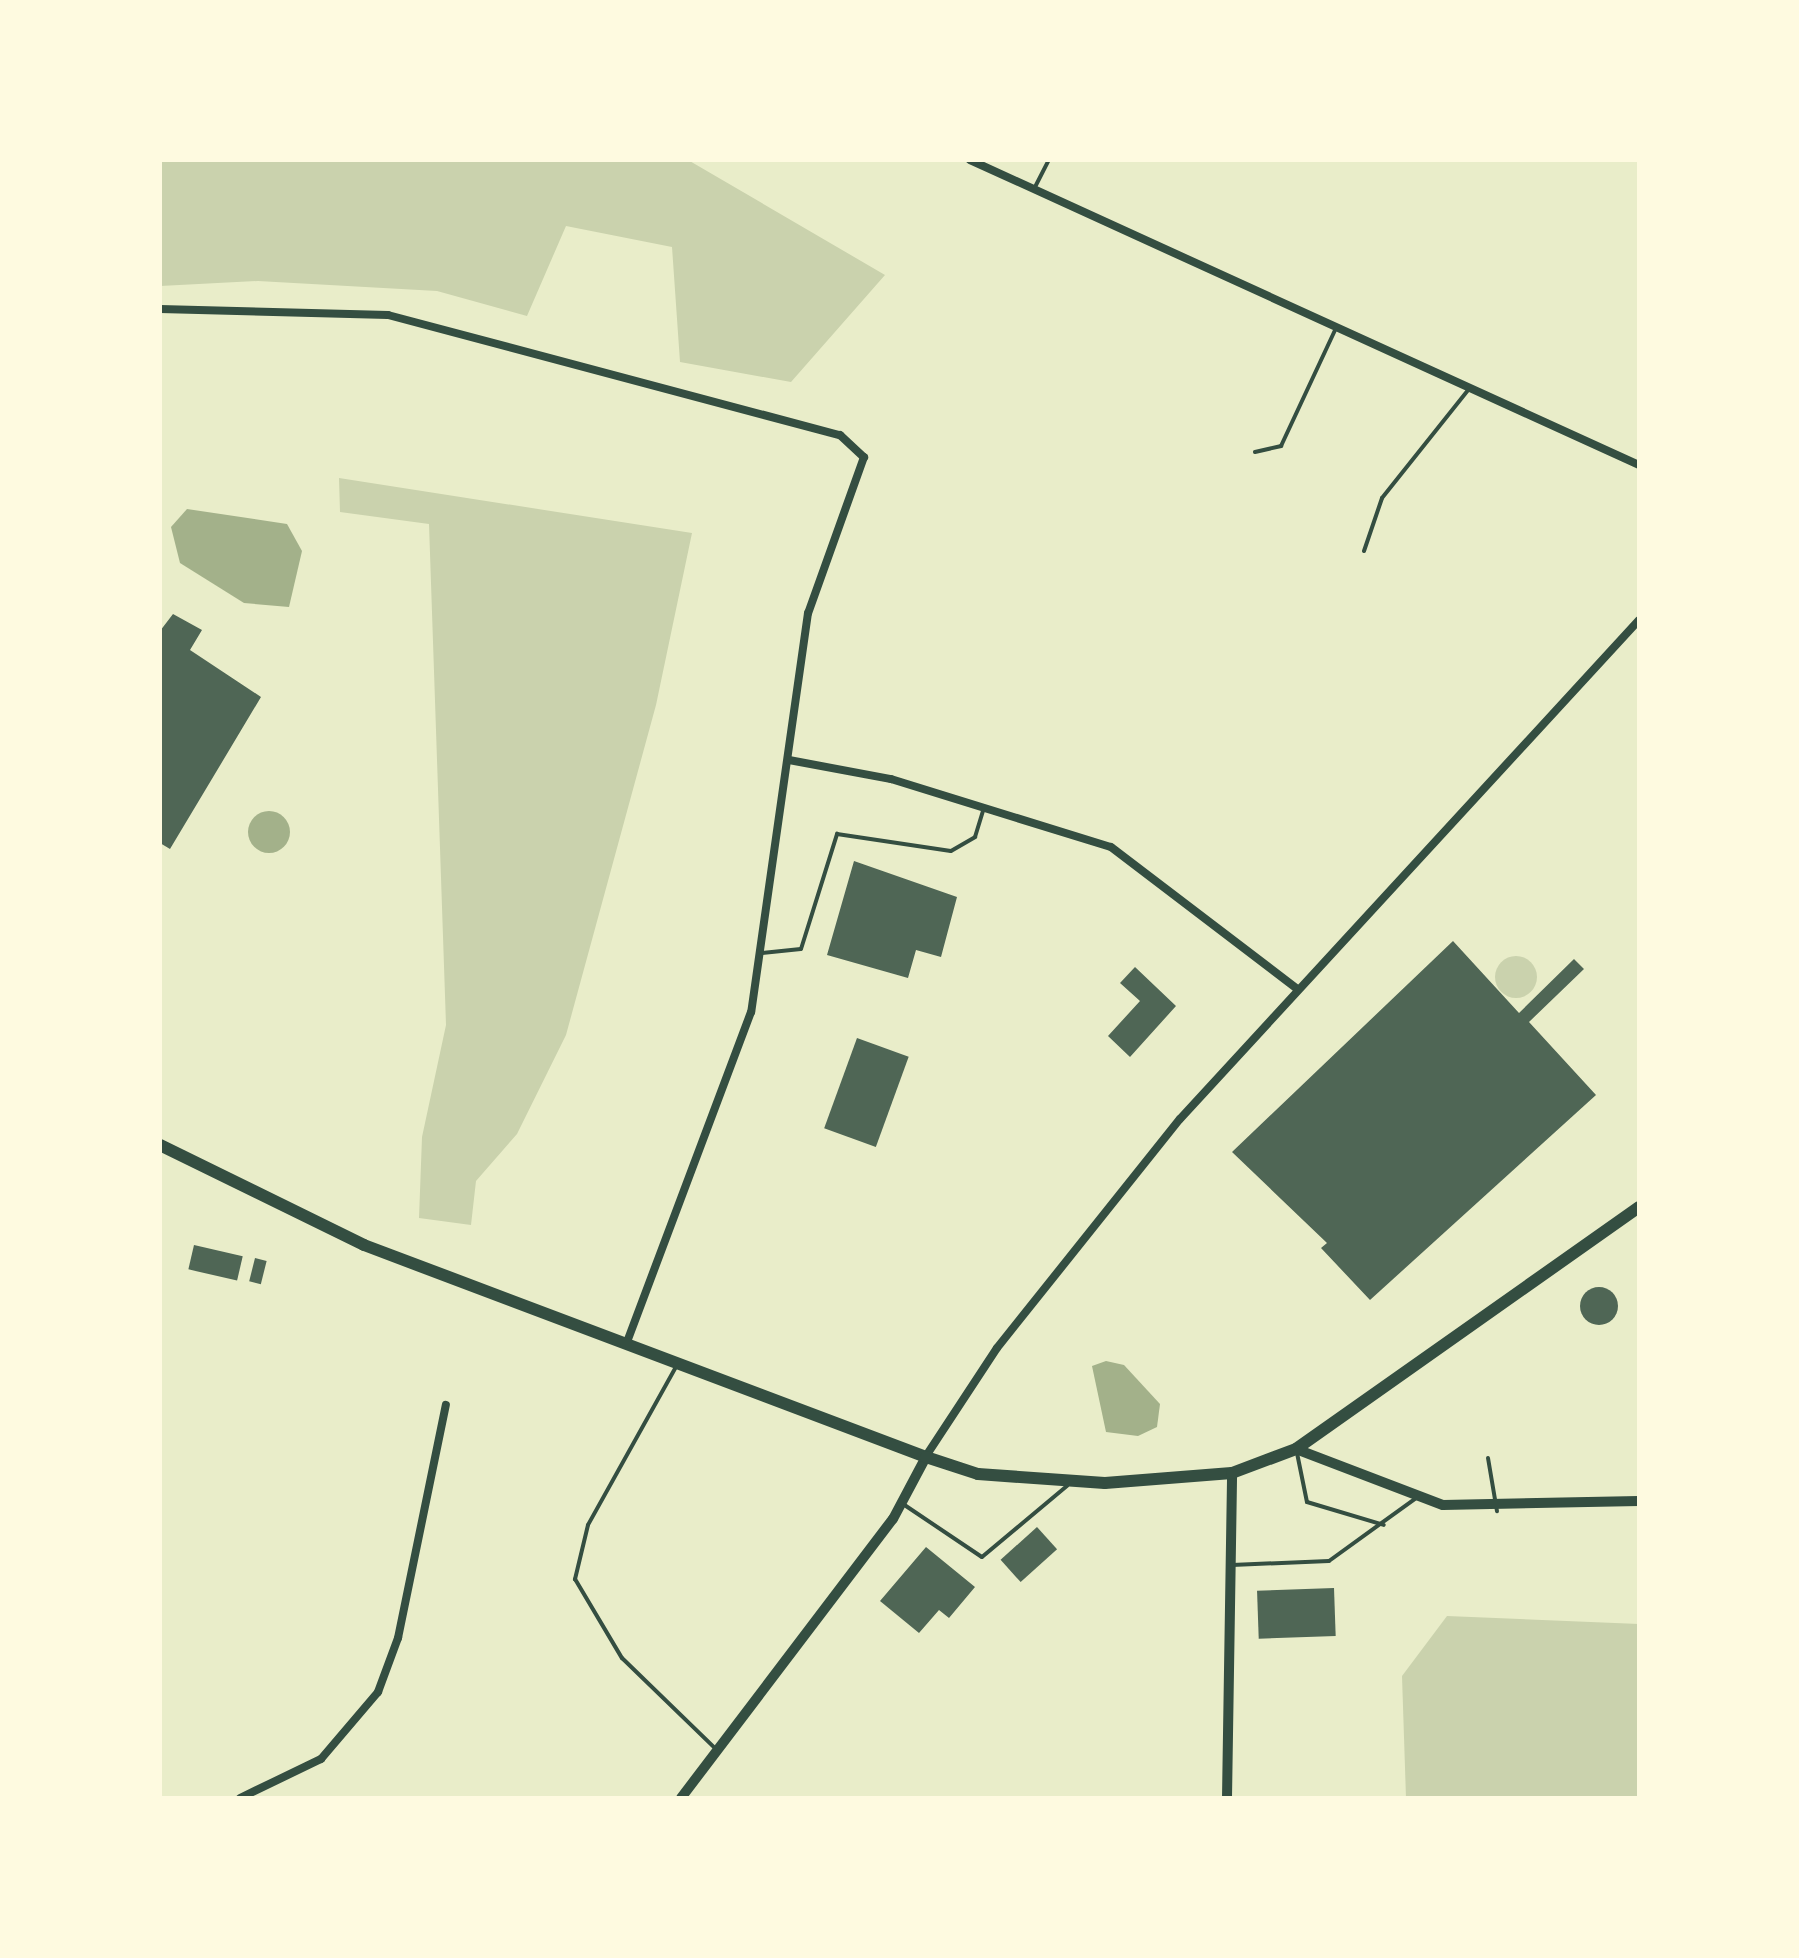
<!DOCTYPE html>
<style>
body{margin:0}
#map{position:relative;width:1799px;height:1958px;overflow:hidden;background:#e9edc9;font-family:"IBM Plex Sans",sans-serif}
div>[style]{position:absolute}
.green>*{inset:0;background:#cad2ad}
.round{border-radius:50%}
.water>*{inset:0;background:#a3b18a}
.building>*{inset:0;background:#4f6655;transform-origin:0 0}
.service>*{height:4px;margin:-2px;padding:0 2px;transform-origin:2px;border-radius:2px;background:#344e41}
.minor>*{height:8px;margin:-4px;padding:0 4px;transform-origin:4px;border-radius:4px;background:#344e41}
.tertiary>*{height:10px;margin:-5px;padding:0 5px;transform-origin:5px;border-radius:5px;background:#344e41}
.primary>*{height:12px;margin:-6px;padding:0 6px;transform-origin:6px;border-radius:6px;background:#344e41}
span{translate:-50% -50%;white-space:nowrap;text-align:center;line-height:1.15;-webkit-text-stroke:9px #fefae0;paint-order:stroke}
.frame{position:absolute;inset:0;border:162px solid #fefae0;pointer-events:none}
</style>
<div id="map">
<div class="green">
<div style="clip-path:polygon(160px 160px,688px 160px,885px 275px,791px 382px,680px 362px,672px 247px,566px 226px,527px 316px,437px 291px,258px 281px,160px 286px)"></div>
<div style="clip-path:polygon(339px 478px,692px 533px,656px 705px,566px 1035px,517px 1134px,476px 1181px,471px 1225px,419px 1218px,422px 1137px,446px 1025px,429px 524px,340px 512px)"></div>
<div class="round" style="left:1495px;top:956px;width:42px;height:42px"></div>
<div style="clip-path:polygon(1447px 1616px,1639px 1624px,1639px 1798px,1406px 1798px,1402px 1676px)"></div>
</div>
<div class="water">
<div style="clip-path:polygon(187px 509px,287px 524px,302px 551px,289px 607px,244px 603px,180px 563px,171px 527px)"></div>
<div class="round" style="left:248px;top:811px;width:42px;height:42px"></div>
<div style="clip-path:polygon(1106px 1361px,1124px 1365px,1160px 1404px,1157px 1427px,1138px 1436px,1106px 1432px,1092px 1366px)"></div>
</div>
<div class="building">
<div style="clip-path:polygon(173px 614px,202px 630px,190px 650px,261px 697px,170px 849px,160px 843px,160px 631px)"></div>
<div style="clip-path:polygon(854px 861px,957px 897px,941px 957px,916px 950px,908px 978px,827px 955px)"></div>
<div style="clip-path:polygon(1453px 941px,1519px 1013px,1574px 959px,1584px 969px,1529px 1022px,1596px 1095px,1370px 1300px,1321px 1248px,1327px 1243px,1232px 1152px)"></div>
<div style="clip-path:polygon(1135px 967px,1176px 1006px,1130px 1057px,1108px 1036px,1140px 1001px,1120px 983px)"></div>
<div style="left:857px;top:1038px;width:55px;height:96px;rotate:20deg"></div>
<div style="left:194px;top:1245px;width:50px;height:25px;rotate:13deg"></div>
<div style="left:255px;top:1258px;width:12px;height:24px;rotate:14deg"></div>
<div class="round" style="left:1580px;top:1287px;width:38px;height:38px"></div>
<div style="left:1037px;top:1527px;width:30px;height:49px;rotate:48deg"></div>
<div style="clip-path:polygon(926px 1547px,975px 1587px,949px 1618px,939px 1610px,919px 1633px,880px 1601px)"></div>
<div style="left:1334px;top:1588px;width:48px;height:77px;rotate:88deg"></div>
</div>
<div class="service">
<div style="left:1034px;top:189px;width:33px;rotate:-63deg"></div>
<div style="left:1255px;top:452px;width:27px;rotate:-13deg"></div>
<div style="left:1281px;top:446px;width:128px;rotate:-65deg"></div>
<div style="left:1364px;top:551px;width:56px;rotate:-71.2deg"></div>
<div style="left:1382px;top:498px;width:139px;rotate:-51.4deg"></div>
<div style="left:762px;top:953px;width:39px;rotate:-6deg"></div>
<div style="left:801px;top:949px;width:121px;rotate:-72.6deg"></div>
<div style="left:837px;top:834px;width:115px;rotate:8.5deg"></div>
<div style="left:951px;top:851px;width:28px;rotate:-30deg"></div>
<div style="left:975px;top:837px;width:28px;rotate:-73deg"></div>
<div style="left:677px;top:1365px;width:183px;rotate:119.1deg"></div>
<div style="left:588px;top:1525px;width:56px;rotate:103.5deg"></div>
<div style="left:575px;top:1579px;width:92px;rotate:59.3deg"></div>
<div style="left:622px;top:1658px;width:128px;rotate:44.1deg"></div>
<div style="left:1297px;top:1453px;width:50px;rotate:78.5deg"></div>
<div style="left:1307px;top:1502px;width:80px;rotate:16.6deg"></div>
<div style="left:1488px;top:1458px;width:54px;rotate:80.4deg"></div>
<div style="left:903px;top:1504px;width:95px;rotate:33.9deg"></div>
<div style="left:982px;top:1557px;width:111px;rotate:-39.9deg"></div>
<div style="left:1232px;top:1565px;width:97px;rotate:-2.4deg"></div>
<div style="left:1329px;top:1561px;width:107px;rotate:-35.9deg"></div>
</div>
<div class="minor">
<div style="left:970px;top:160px;width:735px;rotate:24.51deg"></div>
<div style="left:160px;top:309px;width:228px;rotate:1.5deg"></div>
<div style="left:388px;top:315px;width:468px;rotate:14.9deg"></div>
<div style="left:840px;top:435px;width:33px;rotate:43deg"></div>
<div style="left:864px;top:457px;width:166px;rotate:109.7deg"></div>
<div style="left:808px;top:613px;width:403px;rotate:98.1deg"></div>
<div style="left:751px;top:1012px;width:355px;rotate:110.6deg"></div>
<div style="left:789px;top:760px;width:104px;rotate:10.6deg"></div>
<div style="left:891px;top:779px;width:230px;rotate:17.2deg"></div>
<div style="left:1111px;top:847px;width:233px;rotate:37.3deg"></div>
<div style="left:926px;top:1456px;width:129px;rotate:-56.7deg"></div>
<div style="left:997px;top:1348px;width:293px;rotate:-51.4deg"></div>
<div style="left:1180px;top:1119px;width:678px;rotate:-47.39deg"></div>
<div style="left:240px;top:1798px;width:90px;rotate:-25.7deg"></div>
<div style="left:321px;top:1759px;width:88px;rotate:-49.6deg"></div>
<div style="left:378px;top:1692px;width:58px;rotate:-69.7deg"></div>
<div style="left:398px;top:1638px;width:238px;rotate:-78.4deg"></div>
</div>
<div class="tertiary">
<div style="left:1296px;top:1449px;width:157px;rotate:20.9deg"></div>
<div style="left:1443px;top:1505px;width:196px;rotate:-1.2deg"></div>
<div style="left:681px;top:1798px;width:350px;rotate:-52.8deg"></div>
<div style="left:893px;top:1519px;width:70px;rotate:-62deg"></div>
<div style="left:1227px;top:1798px;width:325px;rotate:-89.1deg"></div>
</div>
<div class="primary">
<div style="left:160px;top:1145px;width:227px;rotate:26.1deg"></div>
<div style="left:364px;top:1245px;width:601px;rotate:20.67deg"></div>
<div style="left:926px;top:1457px;width:55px;rotate:18.1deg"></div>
<div style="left:978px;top:1474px;width:127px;rotate:4.1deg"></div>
<div style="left:1105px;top:1483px;width:127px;rotate:-4.5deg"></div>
<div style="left:1232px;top:1473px;width:68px;rotate:-20.6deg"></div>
<div style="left:1296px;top:1449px;width:420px;rotate:-35.2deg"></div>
</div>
<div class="frame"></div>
</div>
